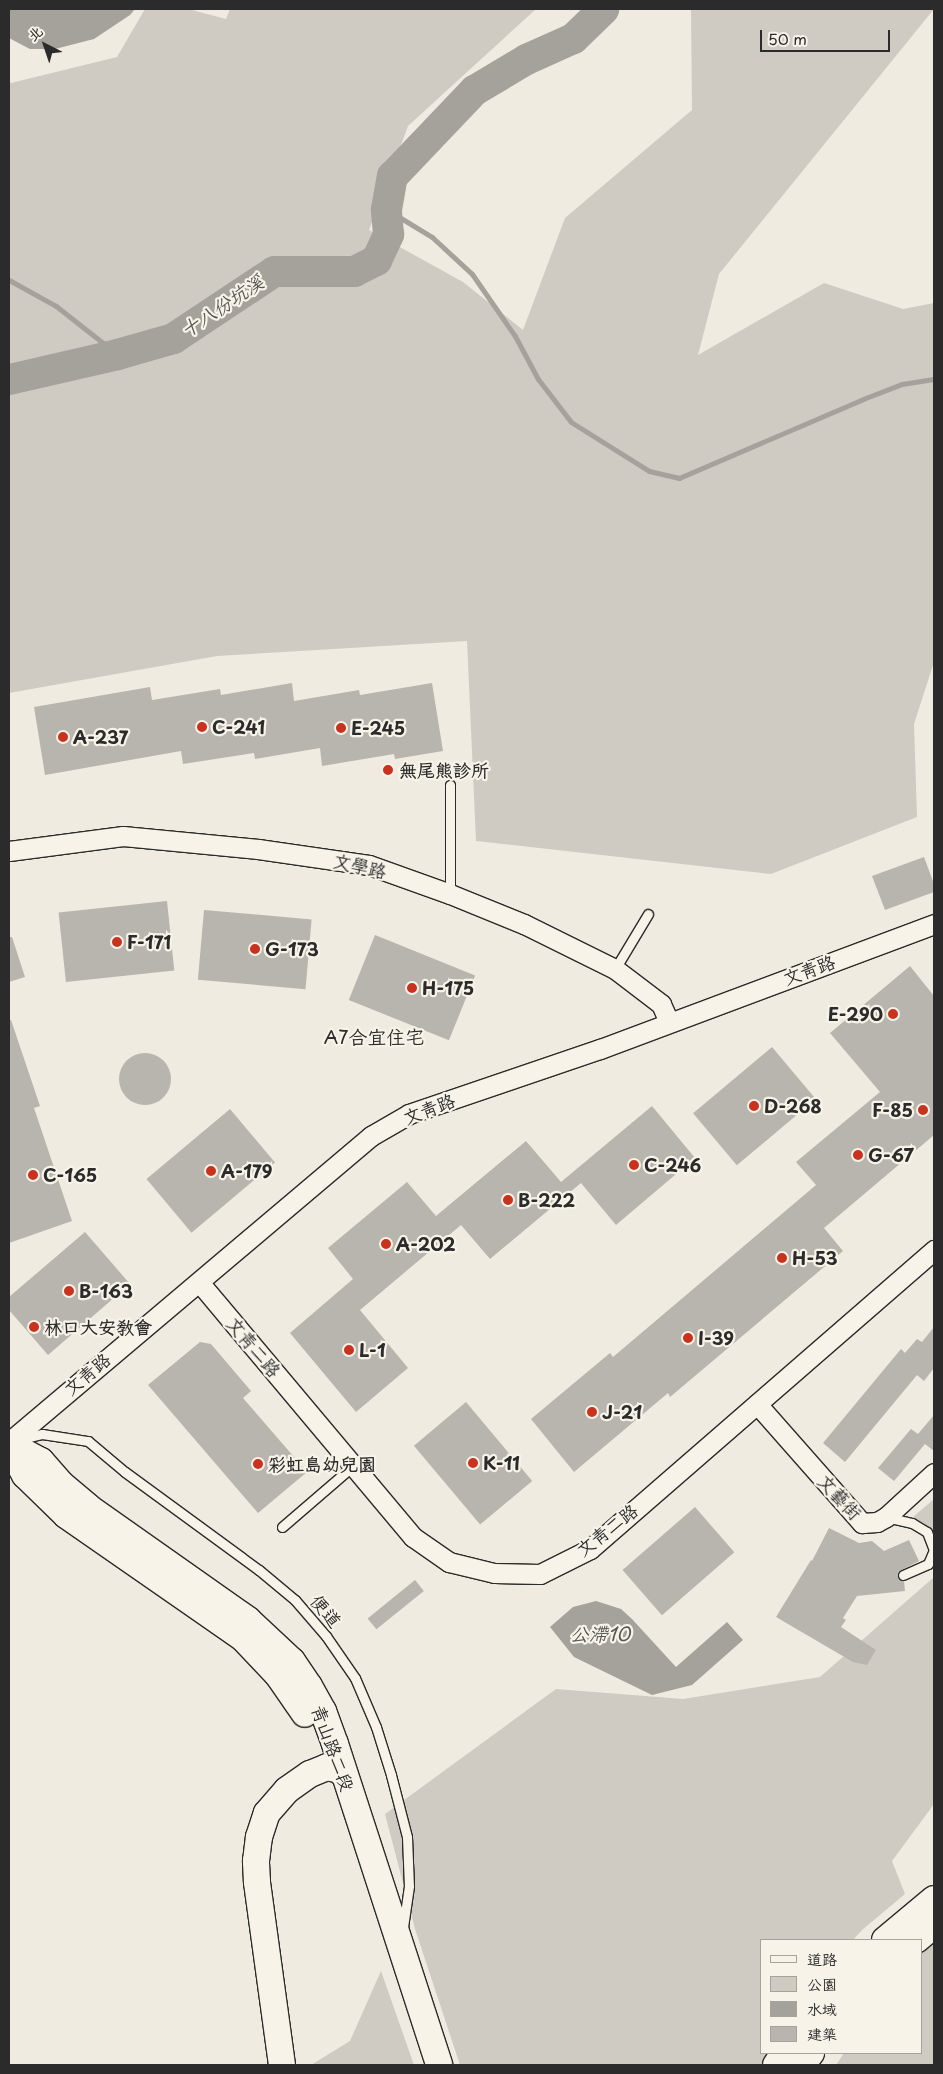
<!DOCTYPE html>
<meta charset="utf-8">
<style>
body{margin:0}
#map{position:relative;width:943px;height:2074px;overflow:hidden;background:#efebe0;font-family:"Playpen Sans","LXGW WenKai TC",sans-serif}
div>[style]{position:absolute}
.green>*{inset:0;background:#cfcbc2}
.water>*{inset:0;background:#a4a29a}
.stream>*{height:5px;margin:-2.5px;padding:0 2.5px;transform-origin:2.5px;border-radius:2.5px;background:#a4a29a}
.river>*{height:31px;margin:-15.5px;padding:0 15.5px;transform-origin:15.5px;border-radius:15.5px;background:#a4a29a}
.building>*{inset:0;background:#b8b5ae;transform-origin:0 0}
.round{border-radius:50%}
.roads{filter:drop-shadow(1px 0 #2b2b2b) drop-shadow(-1px 0 #2b2b2b) drop-shadow(0 1px #2b2b2b) drop-shadow(0 -1px #2b2b2b)}
.lane>*{height:9px;margin:-4.5px;padding:0 4.5px;transform-origin:4.5px;border-radius:4.5px;background:#f7f3e8}
.street>*{height:19px;margin:-9.5px;padding:0 9.5px;transform-origin:9.5px;border-radius:9.5px;background:#f7f3e8}
.secondary>*{height:26px;margin:-13px;padding:0 13px;transform-origin:13px;border-radius:13px;background:#f7f3e8}
.dots>*{width:14px;height:14px;translate:-50% -50%;box-sizing:border-box;border:2px solid #f7f3e8;border-radius:50%}
span{translate:-50% -50%;white-space:nowrap;text-align:center;line-height:1.15;-webkit-text-stroke:4.5px #f7f3e8;paint-order:stroke}
.poi-label{font-size:18px;color:#2b2b2b;font-weight:700}
.left{translate:0 -50%;text-align:left}
.right{translate:-100% -50%;text-align:right}
.street-label{font-size:18px;color:#2b2b2b}
.water-label{font-size:19px;color:#555552;font-style:italic}
.neighbourhood-label{font-size:19px;color:#2b2b2b}
.frame{position:absolute;inset:0;border:10px solid #2b2b2b;pointer-events:none}
.legend{position:absolute;left:760px;top:1939px;width:162px;height:115px;box-sizing:border-box;background:#f7f3e8;border:1px solid #a5a39c;margin:0;padding:6px 9px;list-style:none;font-size:15px;color:#2b2b2b}
.legend li{display:flex;align-items:center;gap:10px;height:25px}
.legend b{width:25px;border:1px solid #a5a39c}
.north{position:absolute;left:20px;top:20px;width:50px;height:50px;-webkit-text-stroke:4px #f7f3e8;paint-order:stroke;rotate:319deg;font-size:14px;font-weight:700;line-height:20px;text-align:center;color:#2b2b2b}
.north::after{content:'';display:block;margin:auto;width:18px;height:22px;background:#2b2b2b;clip-path:polygon(50% 0,100% 100%,50% 72%,0 100%)}
.scale{position:absolute;left:760px;top:30px;width:130px;height:22px;box-sizing:border-box;border:2px solid #2b2b2b;border-top:0;padding-left:6px;font-size:15px;line-height:18px;white-space:nowrap;color:#2b2b2b;-webkit-text-stroke:4px #f7f3e8;paint-order:stroke}
</style>
<div id="map">
<div class="green">
<div style="clip-path:polygon(145px 9px,188px 9px,226px 19px,230px 9px,536px 9px,408px 126px,369px 230px,463px 282px,523px 330px,565px 218px,692px 110px,691px 9px,934px 9px,719px 274px,698px 355px,824px 283px,903px 309px,934px 303px,934px 662px,914px 724px,917px 817px,771px 874px,476px 841px,467px 641px,217px 656px,9px 693px,9px 81px,11px 83px,117px 57px)"></div>
<div style="clip-path:polygon(934px 1499px,934px 1560px,913px 1517px)"></div>
<div style="clip-path:polygon(934px 1577px,934px 1804px,892px 1861px,905px 1894px,862px 1930px,853px 1940px,762px 1940px,762px 2053px,768px 2053px,762px 2065px,460px 2065px,415px 1929px,385px 1814px,556px 1689px,683px 1699px,820px 1677px)"></div>
<div style="clip-path:polygon(934px 1936px,934px 2065px,836px 2065px,844px 2053px,922px 2053px,922px 1945px)"></div>
<div style="clip-path:polygon(381px 1971px,414px 2065px,311px 2065px,350px 2041px)"></div>
</div>
<div class="water">
<div style="clip-path:polygon(9px 9px,135px 9px,130px 15px,94px 39px,55px 49px,30px 49px,9px 38px)"></div>
<div style="clip-path:polygon(596px 1601px,621px 1609px,632px 1619px,676px 1667px,727px 1622px,743px 1640px,692px 1685px,652px 1695px,574px 1657px,550px 1627px,573px 1607px)"></div>
</div>
<div class="stream">
<div style="left:386px;top:209px;width:54px;rotate:31.3deg"></div>
<div style="left:432px;top:237px;width:54px;rotate:42.8deg"></div>
<div style="left:472px;top:274px;width:75px;rotate:55.3deg"></div>
<div style="left:515px;top:336px;width:49px;rotate:61.9deg"></div>
<div style="left:538px;top:379px;width:54px;rotate:52.5deg"></div>
<div style="left:571px;top:422px;width:92px;rotate:32.1deg"></div>
<div style="left:649px;top:471px;width:31px;rotate:13deg"></div>
<div style="left:679px;top:478px;width:200px;rotate:-23.2deg"></div>
<div style="left:863px;top:399px;width:42px;rotate:-21deg"></div>
<div style="left:902px;top:384px;width:32px;rotate:-9deg"></div>
<div style="left:9px;top:280px;width:54px;rotate:29deg"></div>
<div style="left:56px;top:306px;width:78px;rotate:38.2deg"></div>
</div>
<div class="river">
<div style="left:9px;top:379px;width:111px;rotate:-13deg"></div>
<div style="left:117px;top:354px;width:58px;rotate:-15.9deg"></div>
<div style="left:173px;top:338px;width:121px;rotate:-33.6deg"></div>
<div style="left:274px;top:271px;width:80px"></div>
<div style="left:354px;top:271px;width:25px;rotate:-27deg"></div>
<div style="left:376px;top:260px;width:29px;rotate:-65deg"></div>
<div style="left:388px;top:234px;width:25px;rotate:-95deg"></div>
<div style="left:386px;top:209px;width:34px;rotate:-80deg"></div>
<div style="left:392px;top:176px;width:119px;rotate:-46.4deg"></div>
<div style="left:474px;top:90px;width:61px;rotate:-30.8deg"></div>
<div style="left:526px;top:59px;width:51px;rotate:-24.1deg"></div>
<div style="left:573px;top:38px;width:42px;rotate:-44deg"></div>
</div>
<div class="building">
<div style="clip-path:polygon(292px 683px,294px 701px,359px 690px,360px 695px,432px 683px,443px 751px,395px 759px,394px 754px,322px 766px,320px 748px,255px 759px,254px 753px,183px 764px,181px 751px,45px 775px,34px 707px,150px 687px,152px 700px,220px 689px,221px 695px)"></div>
<div style="clip-path:polygon(924px 857px,934px 884px,934px 892px,885px 910px,872px 876px)"></div>
<div style="left:167px;top:901px;width:70px;height:109px;rotate:84deg"></div>
<div style="left:204px;top:910px;width:108px;height:70px;rotate:5deg"></div>
<div style="left:375px;top:935px;width:108px;height:70px;rotate:22deg"></div>
<div style="clip-path:polygon(9px 937px,12px 937px,25px 977px,9px 982px)"></div>
<div style="clip-path:polygon(910px 966px,934px 996px,934px 1135px,824px 1228px,843px 1251px,670px 1397px,668px 1393px,574px 1472px,531px 1419px,610px 1353px,613px 1357px,816px 1185px,796px 1162px,880px 1092px,830px 1033px)"></div>
<div style="clip-path:polygon(9px 1020px,11px 1020px,40px 1106px,34px 1108px,72px 1221px,9px 1243px)"></div>
<div style="left:772px;top:1047px;width:68px;height:103px;rotate:50deg"></div>
<div class="round" style="left:119px;top:1053px;width:52px;height:52px"></div>
<div style="clip-path:polygon(652px 1106px,695px 1158px,616px 1225px,581px 1183px,490px 1259px,461px 1225px,360px 1310px,408px 1368px,356px 1412px,290px 1333px,353px 1279px,328px 1248px,407px 1182px,436px 1216px,526px 1141px,561px 1182px)"></div>
<div style="left:230px;top:1109px;width:70px;height:109px;rotate:50deg"></div>
<div style="clip-path:polygon(85px 1232px,130px 1284px,48px 1355px,9px 1310px,9px 1297px)"></div>
<div style="clip-path:polygon(934px 1327px,934px 1368px,924px 1381px,917px 1375px,845px 1462px,823px 1443px,901px 1349px,905px 1353px,917px 1339px,922px 1342px)"></div>
<div style="clip-path:polygon(200px 1342px,211px 1344px,251px 1391px,243px 1398px,307px 1472px,258px 1513px,148px 1385px)"></div>
<div style="left:466px;top:1402px;width:103px;height:68px;rotate:50deg"></div>
<div style="clip-path:polygon(934px 1415px,934px 1451px,925px 1444px,894px 1481px,878px 1468px,911px 1429px,918px 1434px)"></div>
<div style="left:695px;top:1507px;width:60px;height:96px;rotate:49deg"></div>
<div style="clip-path:polygon(829px 1528px,859px 1543px,872px 1541px,884px 1551px,909px 1540px,919px 1561px,898px 1572px,898px 1578px,904px 1581px,905px 1591px,857px 1596px,843px 1618px,846px 1620px,841px 1627px,876px 1650px,867px 1665px,853px 1662px,776px 1617px,811px 1560px,812px 1561px)"></div>
<div style="left:415px;top:1580px;width:14px;height:61px;rotate:51deg"></div>
</div>
<div class="roads">
<div class="lane">
<div style="left:450px;top:785px;width:109px;rotate:90deg"></div>
<div style="left:615px;top:969px;width:64px;rotate:-59deg"></div>
<div style="left:18px;top:1440px;width:25px;rotate:-14deg"></div>
<div style="left:42px;top:1434px;width:47px;rotate:8.7deg"></div>
<div style="left:88px;top:1441px;width:48px;rotate:40deg"></div>
<div style="left:125px;top:1472px;width:166px;rotate:36.2deg"></div>
<div style="left:259px;top:1570px;width:47px;rotate:39.8deg"></div>
<div style="left:295px;top:1600px;width:48px;rotate:49.3deg"></div>
<div style="left:326px;top:1636px;width:51px;rotate:55.4deg"></div>
<div style="left:355px;top:1678px;width:53px;rotate:66.8deg"></div>
<div style="left:376px;top:1727px;width:50px;rotate:72.6deg"></div>
<div style="left:391px;top:1775px;width:64px;rotate:75.5deg"></div>
<div style="left:407px;top:1837px;width:49px;rotate:87.7deg"></div>
<div style="left:409px;top:1886px;width:41px;rotate:98.3deg"></div>
<div style="left:886px;top:1517px;width:27px;rotate:13deg"></div>
<div style="left:912px;top:1523px;width:17px;rotate:31deg"></div>
<div style="left:927px;top:1532px;width:19px;rotate:69deg"></div>
<div style="left:282px;top:1527px;width:94px;rotate:-40.7deg"></div>
<div style="left:903px;top:1575px;width:27px;rotate:-24deg"></div>
<div style="left:928px;top:1564px;width:15px;rotate:-67deg"></div>
</div>
<div class="street">
<div style="left:9px;top:851px;width:115px;rotate:-7.5deg"></div>
<div style="left:123px;top:836px;width:136px;rotate:5.5deg"></div>
<div style="left:258px;top:849px;width:112px;rotate:8.2deg"></div>
<div style="left:369px;top:865px;width:86px;rotate:19.7deg"></div>
<div style="left:450px;top:894px;width:80px;rotate:22.1deg"></div>
<div style="left:524px;top:924px;width:102px;rotate:26.3deg"></div>
<div style="left:615px;top:969px;width:58px;rotate:37.3deg"></div>
<div style="left:661px;top:1004px;width:20px;rotate:66deg"></div>
<div style="left:199px;top:1282px;width:333px;rotate:50deg"></div>
<div style="left:413px;top:1537px;width:44px;rotate:34.8deg"></div>
<div style="left:449px;top:1562px;width:46px;rotate:13.7deg"></div>
<div style="left:494px;top:1573px;width:46px;rotate:1.2deg"></div>
<div style="left:540px;top:1574px;width:56px;rotate:-26.6deg"></div>
<div style="left:590px;top:1549px;width:456px;rotate:-41deg"></div>
<div style="left:757px;top:1404px;width:159px;rotate:48.6deg"></div>
<div style="left:862px;top:1523px;width:15px;rotate:-4deg"></div>
<div style="left:877px;top:1522px;width:10px;rotate:-29deg"></div>
<div style="left:886px;top:1517px;width:65px;rotate:-42.5deg"></div>
<div style="left:9px;top:1442px;width:474px;rotate:-40.2deg"></div>
<div style="left:371px;top:1136px;width:44px;rotate:-30.1deg"></div>
<div style="left:409px;top:1114px;width:202px;rotate:-18.8deg"></div>
<div style="left:600px;top:1049px;width:357px;rotate:-20.5deg"></div>
</div>
<div class="secondary">
<div style="left:9px;top:1444px;width:36px;rotate:28deg"></div>
<div style="left:41px;top:1461px;width:30px;rotate:49deg"></div>
<div style="left:61px;top:1484px;width:35px;rotate:40deg"></div>
<div style="left:88px;top:1507px;width:196px;rotate:35.2deg"></div>
<div style="left:248px;top:1620px;width:60px;rotate:43deg"></div>
<div style="left:292px;top:1661px;width:30px;rotate:56deg"></div>
<div style="left:309px;top:1686px;width:29px;rotate:61deg"></div>
<div style="left:323px;top:1711px;width:35px;rotate:70deg"></div>
<div style="left:335px;top:1744px;width:337px;rotate:72deg"></div>
<div style="left:9px;top:1446px;width:33px;rotate:61deg"></div>
<div style="left:25px;top:1475px;width:57px;rotate:44.3deg"></div>
<div style="left:66px;top:1515px;width:216px;rotate:34.8deg"></div>
<div style="left:243px;top:1638px;width:51px;rotate:46.6deg"></div>
<div style="left:278px;top:1675px;width:47px;rotate:55.3deg"></div>
<div style="left:885px;top:1940px;width:64px;rotate:-39.9deg"></div>
<div style="left:916px;top:1940px;width:23px;rotate:-40deg"></div>
<div style="left:282px;top:2065px;width:185px;rotate:-97.8deg"></div>
<div style="left:257px;top:1882px;width:21px;rotate:-93deg"></div>
<div style="left:256px;top:1861px;width:24px;rotate:-83deg"></div>
<div style="left:259px;top:1837px;width:25px;rotate:-72deg"></div>
<div style="left:267px;top:1813px;width:30px;rotate:-49deg"></div>
<div style="left:287px;top:1790px;width:28px;rotate:-35deg"></div>
<div style="left:310px;top:1774px;width:18px;rotate:-22deg"></div>
<div style="left:327px;top:1767px;width:13px;rotate:13deg"></div>
<div style="left:340px;top:1770px;width:6px;rotate:51deg"></div>
<div style="left:776px;top:2065px;width:14px;rotate:-56deg"></div>
<div style="left:802px;top:2065px;width:15px;rotate:-53deg"></div>
</div>
</div>
<div class="dots">
<div style="left:202px;top:727px;background:#c8321e"></div>
<div style="left:341px;top:728px;background:#c8321e"></div>
<div style="left:63px;top:737px;background:#c8321e"></div>
<div style="left:388px;top:770px;background:#c8321e"></div>
<div style="left:117px;top:942px;background:#c8321e"></div>
<div style="left:255px;top:949px;background:#c8321e"></div>
<div style="left:412px;top:988px;background:#c8321e"></div>
<div style="left:893px;top:1014px;background:#c8321e"></div>
<div style="left:754px;top:1106px;background:#c8321e"></div>
<div style="left:923px;top:1110px;background:#c8321e"></div>
<div style="left:858px;top:1155px;background:#c8321e"></div>
<div style="left:634px;top:1165px;background:#c8321e"></div>
<div style="left:211px;top:1171px;background:#c8321e"></div>
<div style="left:33px;top:1175px;background:#c8321e"></div>
<div style="left:508px;top:1200px;background:#c8321e"></div>
<div style="left:386px;top:1244px;background:#c8321e"></div>
<div style="left:782px;top:1258px;background:#c8321e"></div>
<div style="left:69px;top:1291px;background:#c8321e"></div>
<div style="left:34px;top:1327px;background:#c8321e"></div>
<div style="left:688px;top:1338px;background:#c8321e"></div>
<div style="left:349px;top:1350px;background:#c8321e"></div>
<div style="left:592px;top:1412px;background:#c8321e"></div>
<div style="left:473px;top:1463px;background:#c8321e"></div>
<div style="left:258px;top:1464px;background:#c8321e"></div>
</div>
<div class="poi-label">
<span class="left" style="left:212px;top:727px">C-241</span>
<span class="left" style="left:351px;top:728px">E-245</span>
<span class="left" style="left:73px;top:737px">A-237</span>
<span class="left" style="left:399px;top:770px">無尾熊診所</span>
<span class="left" style="left:127px;top:942px">F-171</span>
<span class="left" style="left:265px;top:949px">G-173</span>
<span class="left" style="left:422px;top:988px">H-175</span>
<span class="right" style="left:883px;top:1014px">E-290</span>
<span class="left" style="left:764px;top:1106px">D-268</span>
<span class="right" style="left:913px;top:1110px">F-85</span>
<span class="left" style="left:868px;top:1155px">G-67</span>
<span class="left" style="left:644px;top:1165px">C-246</span>
<span class="left" style="left:221px;top:1171px">A-179</span>
<span class="left" style="left:43px;top:1175px">C-165</span>
<span class="left" style="left:518px;top:1200px">B-222</span>
<span class="left" style="left:396px;top:1244px">A-202</span>
<span class="left" style="left:792px;top:1258px">H-53</span>
<span class="left" style="left:79px;top:1291px">B-163</span>
<span class="left" style="left:44px;top:1327px">林口大安教會</span>
<span class="left" style="left:698px;top:1338px">I-39</span>
<span class="left" style="left:359px;top:1350px">L-1</span>
<span class="left" style="left:602px;top:1412px">J-21</span>
<span class="left" style="left:483px;top:1463px">K-11</span>
<span class="left" style="left:268px;top:1464px">彩虹島幼兒園</span>
</div>
<div class="street-label">
<span style="left:360px;top:866px;rotate:13deg">文學路</span>
<span style="left:809px;top:970px;rotate:-20deg">文青路</span>
<span style="left:429px;top:1109px;rotate:-21deg">文青路</span>
<span style="left:254px;top:1347px;rotate:50deg">文青二路</span>
<span style="left:87px;top:1374px;rotate:-40deg">文青路</span>
<span style="left:840px;top:1497px;rotate:47deg">文藝街</span>
<span style="left:607px;top:1530px;rotate:-38deg">文青二路</span>
<span style="left:326px;top:1611px;rotate:50deg">便道</span>
<span style="left:333px;top:1748px;rotate:70deg">青山路二段</span>
</div>
<div class="water-label">
<span style="left:222px;top:306px;rotate:-34deg">十八份坑溪</span>
<span style="left:600px;top:1634px">公滯10</span>
</div>
<div class="neighbourhood-label">
<span style="left:374px;top:1037px">A7合宜住宅</span>
</div>
<div class="frame"></div>
<ul class="legend">
<li><b style="height:6px;background:#f7f3e8"></b>道路</li>
<li><b style="height:14px;background:#cfcbc2"></b>公園</li>
<li><b style="height:14px;background:#a4a29a"></b>水域</li>
<li><b style="height:14px;background:#b8b5ae"></b>建築</li>
</ul>
<div class="north">北</div>
<div class="scale">50 m</div>
</div>
